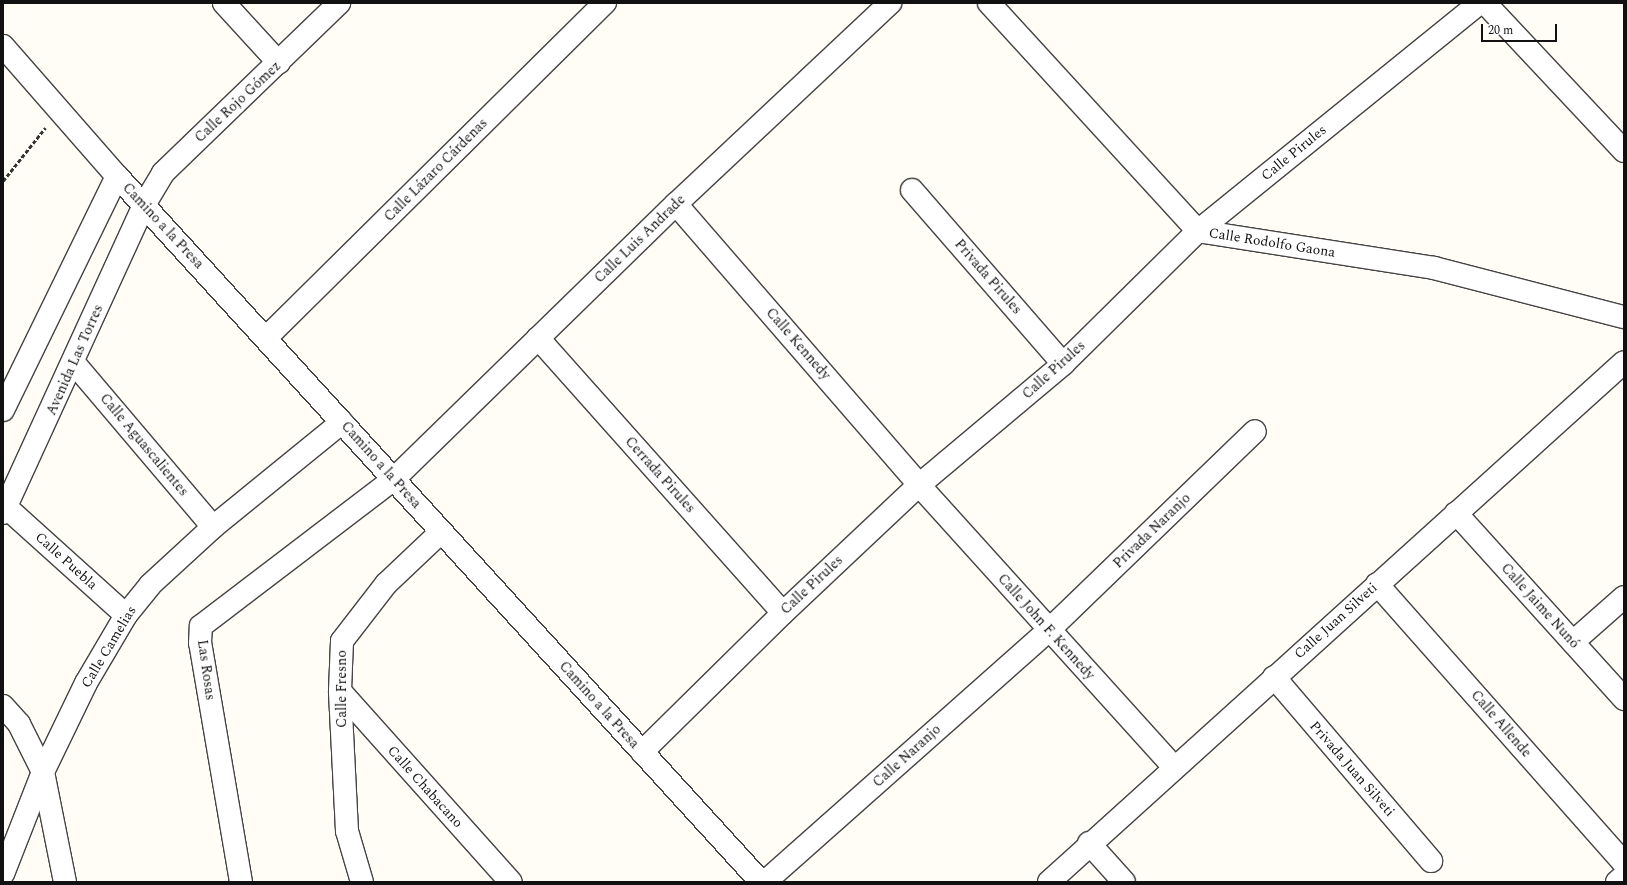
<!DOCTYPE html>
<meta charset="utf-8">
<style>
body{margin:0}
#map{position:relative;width:1627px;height:885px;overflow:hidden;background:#fffdf5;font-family:Spectral,serif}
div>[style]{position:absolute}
.path>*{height:2.5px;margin-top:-1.25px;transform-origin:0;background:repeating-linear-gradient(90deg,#333 0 4px,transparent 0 6px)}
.roads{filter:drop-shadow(1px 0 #444) drop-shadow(-1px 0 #444) drop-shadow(0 1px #444) drop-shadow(0 -1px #444)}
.minor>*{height:22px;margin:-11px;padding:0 11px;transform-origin:11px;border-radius:11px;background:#fff}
.tertiary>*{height:22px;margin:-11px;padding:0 11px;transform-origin:11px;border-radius:11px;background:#fff}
span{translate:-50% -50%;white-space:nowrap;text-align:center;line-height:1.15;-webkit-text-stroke:4px #fff;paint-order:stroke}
.street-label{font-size:14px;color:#111}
.frame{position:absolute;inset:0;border:4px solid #111;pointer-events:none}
.scale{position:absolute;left:1481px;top:24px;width:76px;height:18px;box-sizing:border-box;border:2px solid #111;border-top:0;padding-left:5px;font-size:12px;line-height:14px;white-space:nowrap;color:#111;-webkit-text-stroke:3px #fff;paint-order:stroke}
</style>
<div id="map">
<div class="path">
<div style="left:3px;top:181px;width:68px;rotate:-51.6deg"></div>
</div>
<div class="roads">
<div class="minor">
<div style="left:224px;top:3px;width:81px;rotate:47.5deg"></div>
<div style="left:989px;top:3px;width:309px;rotate:47.5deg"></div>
<div style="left:1198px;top:231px;width:239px;rotate:8.9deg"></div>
<div style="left:1434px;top:268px;width:196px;rotate:14.5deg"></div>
<div style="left:912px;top:190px;width:230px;rotate:49deg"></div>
<div style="left:676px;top:204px;width:371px;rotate:49.1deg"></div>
<div style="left:919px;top:485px;width:380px;rotate:47.9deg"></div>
<div style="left:266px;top:338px;width:477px;rotate:-44.7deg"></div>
<div style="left:538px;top:338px;width:368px;rotate:48.3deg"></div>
<div style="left:74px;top:363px;width:215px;rotate:49.7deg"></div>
<div style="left:3px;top:410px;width:260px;rotate:-64deg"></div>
<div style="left:7px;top:508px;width:160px;rotate:42deg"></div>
<div style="left:3px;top:513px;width:339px;rotate:-65.4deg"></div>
<div style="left:144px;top:205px;width:37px;rotate:-59deg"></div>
<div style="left:163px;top:173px;width:245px;rotate:-44deg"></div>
<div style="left:1456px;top:513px;width:251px;rotate:47.9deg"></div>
<div style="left:1377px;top:584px;width:373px;rotate:48.5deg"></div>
<div style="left:1573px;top:642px;width:68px;rotate:-41.4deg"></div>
<div style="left:1274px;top:677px;width:242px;rotate:49.5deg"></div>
<div style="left:340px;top:691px;width:256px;rotate:48.2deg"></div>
<div style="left:3px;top:706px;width:24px;rotate:48deg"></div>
<div style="left:19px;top:724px;width:54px;rotate:63.4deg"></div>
<div style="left:43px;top:772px;width:112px;rotate:78.7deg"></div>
<div style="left:642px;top:752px;width:198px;rotate:-44.6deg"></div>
<div style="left:783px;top:613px;width:187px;rotate:-43.3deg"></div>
<div style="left:919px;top:485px;width:188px;rotate:-40deg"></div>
<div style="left:1063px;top:364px;width:190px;rotate:-44.6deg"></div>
<div style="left:1198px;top:231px;width:363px;rotate:-39deg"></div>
<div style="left:1089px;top:843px;width:52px;rotate:48.1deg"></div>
<div style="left:3px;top:874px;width:110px;rotate:-68.6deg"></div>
<div style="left:43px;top:772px;width:99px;rotate:-64.2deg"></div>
<div style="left:86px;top:683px;width:79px;rotate:-59.5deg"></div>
<div style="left:126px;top:615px;width:38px;rotate:-51deg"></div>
<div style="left:150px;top:585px;width:86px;rotate:-42.6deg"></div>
<div style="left:213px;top:527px;width:166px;rotate:-39.1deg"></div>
<div style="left:241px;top:882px;width:242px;rotate:-99.7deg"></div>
<div style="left:200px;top:643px;width:17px;rotate:-87deg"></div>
<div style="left:201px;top:626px;width:243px;rotate:-37.3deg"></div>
<div style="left:394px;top:479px;width:394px;rotate:-44.3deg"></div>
<div style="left:676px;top:204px;width:294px;rotate:-43.2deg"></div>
<div style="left:362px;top:882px;width:53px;rotate:-106.4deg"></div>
<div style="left:347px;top:831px;width:140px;rotate:-92.9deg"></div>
<div style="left:340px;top:691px;width:50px;rotate:-87.7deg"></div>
<div style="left:342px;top:641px;width:72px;rotate:-52.3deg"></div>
<div style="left:386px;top:584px;width:76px;rotate:-43.4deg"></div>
<div style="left:765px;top:882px;width:380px;rotate:-41.6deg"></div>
<div style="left:1049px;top:630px;width:286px;rotate:-44deg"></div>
<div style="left:1049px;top:882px;width:775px;rotate:-42.12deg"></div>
<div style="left:1617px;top:882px;width:9px;rotate:-41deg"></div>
</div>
<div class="tertiary">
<div style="left:1485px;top:3px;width:203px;rotate:46.8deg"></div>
<div style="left:3px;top:46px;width:173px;rotate:48.8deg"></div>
<div style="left:117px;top:176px;width:956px;rotate:47.63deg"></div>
</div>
</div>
<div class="street-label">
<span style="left:238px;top:102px;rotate:-43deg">Calle Rojo Gómez</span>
<span style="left:1294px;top:153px;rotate:-39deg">Calle Pirules</span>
<span style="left:436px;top:170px;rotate:-45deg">Calle Lázaro Cárdenas</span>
<span style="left:163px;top:226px;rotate:47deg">Camino a la Presa</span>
<span style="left:640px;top:239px;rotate:-44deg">Calle Luis Andrade</span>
<span style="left:1272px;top:243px;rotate:9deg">Calle Rodolfo Gaona</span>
<span style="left:988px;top:277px;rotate:49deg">Privada Pirules</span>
<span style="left:798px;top:344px;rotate:49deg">Calle Kennedy</span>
<span style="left:75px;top:360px;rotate:-66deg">Avenida Las Torres</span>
<span style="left:1054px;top:370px;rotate:-42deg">Calle Pirules</span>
<span style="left:144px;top:445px;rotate:50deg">Calle Aguascalientes</span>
<span style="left:381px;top:465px;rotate:48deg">Camino a la Presa</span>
<span style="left:660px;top:475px;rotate:48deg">Cerrada Pirules</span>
<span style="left:1152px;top:531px;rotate:-44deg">Privada Naranjo</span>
<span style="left:66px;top:561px;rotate:42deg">Calle Puebla</span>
<span style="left:812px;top:585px;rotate:-43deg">Calle Pirules</span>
<span style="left:1540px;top:606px;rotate:48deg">Calle Jaime Nunó</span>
<span style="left:1336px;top:621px;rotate:-42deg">Calle Juan Silveti</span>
<span style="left:1046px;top:627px;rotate:48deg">Calle John F. Kennedy</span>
<span style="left:109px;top:647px;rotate:-59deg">Calle Camelias</span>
<span style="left:206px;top:670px;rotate:82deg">Las Rosas</span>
<span style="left:342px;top:689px;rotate:-90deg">Calle Fresno</span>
<span style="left:599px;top:705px;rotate:48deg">Camino a la Presa</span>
<span style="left:1501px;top:724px;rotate:49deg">Calle Allende</span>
<span style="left:907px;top:756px;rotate:-42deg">Calle Naranjo</span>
<span style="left:1352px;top:769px;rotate:49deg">Privada Juan Silveti</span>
<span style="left:425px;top:787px;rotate:48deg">Calle Chabacano</span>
</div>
<div class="frame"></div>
<div class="scale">20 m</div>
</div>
